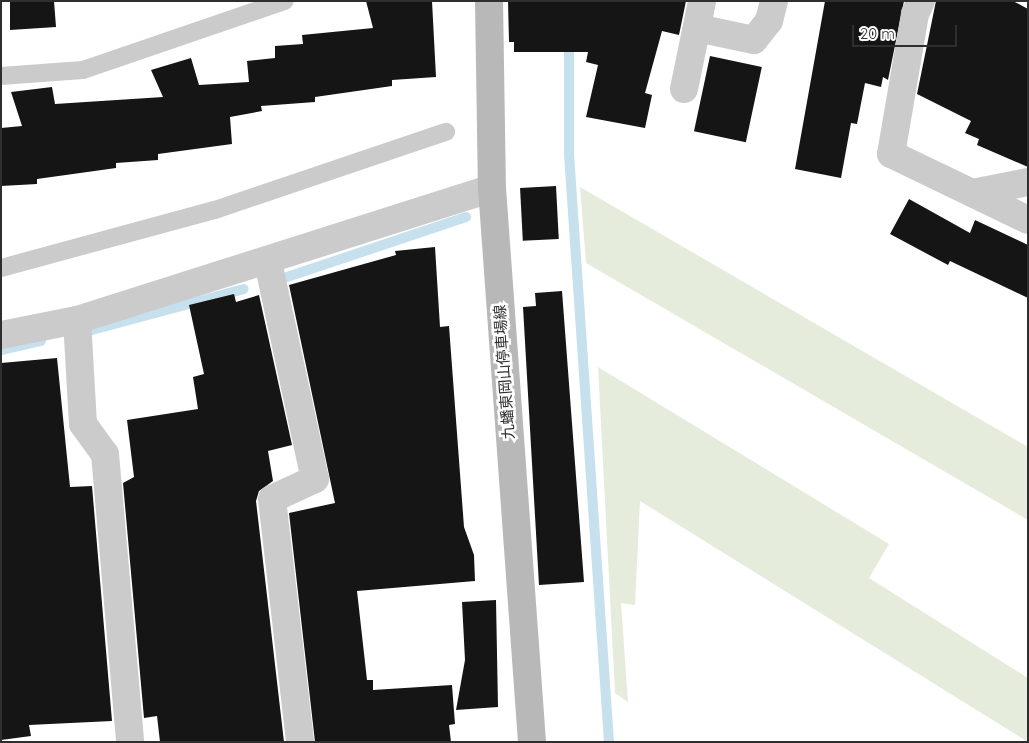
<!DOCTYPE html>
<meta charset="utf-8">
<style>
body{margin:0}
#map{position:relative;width:1029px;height:743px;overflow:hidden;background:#fff;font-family:Quicksand,"Noto Sans JP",sans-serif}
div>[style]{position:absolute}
.green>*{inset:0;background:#e5ecdb}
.stream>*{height:10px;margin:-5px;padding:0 5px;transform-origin:5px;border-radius:5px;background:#c6e0ee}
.building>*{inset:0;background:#151515;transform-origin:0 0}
.lane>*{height:18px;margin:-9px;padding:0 9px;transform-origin:9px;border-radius:9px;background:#cbcbcb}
.street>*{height:28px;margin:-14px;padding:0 14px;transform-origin:14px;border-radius:14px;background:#cbcbcb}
.secondary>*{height:28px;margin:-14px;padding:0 14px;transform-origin:14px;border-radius:14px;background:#b8b8b8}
span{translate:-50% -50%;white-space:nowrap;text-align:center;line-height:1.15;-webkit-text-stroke:5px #fff;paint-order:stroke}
.street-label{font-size:15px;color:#2e2e2e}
.frame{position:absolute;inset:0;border:2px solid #2e2e2e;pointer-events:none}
.scale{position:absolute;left:852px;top:25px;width:105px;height:22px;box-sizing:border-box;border:2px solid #2e2e2e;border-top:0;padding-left:6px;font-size:15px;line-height:18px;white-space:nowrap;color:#2e2e2e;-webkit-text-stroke:4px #fff;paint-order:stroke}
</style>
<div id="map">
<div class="green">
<div style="clip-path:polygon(580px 187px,1028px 447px,1028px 520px,586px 263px)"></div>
<div style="clip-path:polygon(598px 367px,889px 544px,869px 578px,1028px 678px,1028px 742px,640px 501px,635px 605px,621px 603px,628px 702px,615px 693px)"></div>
</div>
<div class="stream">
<div style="left:569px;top:40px;width:114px;rotate:90deg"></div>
<div style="left:569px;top:154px;width:589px;rotate:86.11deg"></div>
<div style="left:284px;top:278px;width:192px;rotate:-18.5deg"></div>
<div style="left:92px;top:330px;width:157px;rotate:-15.1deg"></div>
<div style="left:1px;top:350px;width:41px;rotate:-12.7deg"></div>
</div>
<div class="building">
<div style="clip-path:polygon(10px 1px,54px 1px,56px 27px,10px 30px)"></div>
<div style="clip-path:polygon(366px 1px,432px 1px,436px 77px,392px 80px,392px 86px,315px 97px,315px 102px,261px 106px,262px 111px,230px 117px,232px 144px,158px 154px,158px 160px,116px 163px,116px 168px,37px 179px,37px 184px,1px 186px,1px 128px,22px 126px,11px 92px,52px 87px,55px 104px,163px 97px,151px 70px,191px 58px,199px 85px,249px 82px,247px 61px,275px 58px,275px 46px,303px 44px,302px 35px,373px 28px)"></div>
<div style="clip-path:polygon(508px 1px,686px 1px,679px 35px,662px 31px,645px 93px,652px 95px,645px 128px,586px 117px,598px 65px,586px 62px,588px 52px,514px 52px,514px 42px,509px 42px)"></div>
<div style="clip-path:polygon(825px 1px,904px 1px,888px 80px,883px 77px,881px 87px,865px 83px,857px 124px,851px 123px,841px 178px,795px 169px)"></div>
<div style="clip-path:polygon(936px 1px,1013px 1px,1028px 9px,1028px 167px,977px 145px,979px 139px,965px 133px,971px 121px,917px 94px)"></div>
<div style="left:710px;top:56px;width:53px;height:77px;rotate:12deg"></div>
<div style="left:556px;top:186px;width:53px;height:36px;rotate:87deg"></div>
<div style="clip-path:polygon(909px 199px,970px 233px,975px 220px,1028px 245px,1028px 298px,950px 261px,948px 265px,890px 234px)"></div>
<div style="clip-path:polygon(435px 247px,440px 327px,449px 326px,464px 527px,474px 555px,475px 581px,357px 591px,367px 680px,373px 680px,373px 690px,452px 685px,455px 724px,449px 725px,451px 742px,315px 742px,289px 513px,335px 503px,289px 285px,396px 255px,395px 251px)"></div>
<div style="clip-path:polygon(562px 291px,584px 582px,539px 585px,523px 307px,536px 306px,535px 293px)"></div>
<div style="clip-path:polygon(234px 294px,236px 302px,259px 295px,292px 445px,268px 451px,273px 481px,259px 491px,256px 501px,284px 742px,160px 742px,157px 716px,144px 718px,123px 483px,134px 477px,127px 420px,198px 409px,193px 377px,204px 374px,189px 305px)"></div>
<div style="clip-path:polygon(57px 358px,70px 487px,92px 486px,112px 721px,29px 725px,31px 736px,1px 740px,1px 363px)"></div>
<div style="clip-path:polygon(496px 600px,498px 707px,456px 710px,465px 660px,462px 602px)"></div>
</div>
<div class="lane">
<div style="left:1px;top:76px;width:82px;rotate:-4.2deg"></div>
<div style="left:83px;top:70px;width:213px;rotate:-18.9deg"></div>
<div style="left:1px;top:268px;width:222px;rotate:-15.2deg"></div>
<div style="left:215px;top:210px;width:244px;rotate:-18.7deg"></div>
</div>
<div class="street">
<div style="left:921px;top:1px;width:14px;rotate:115deg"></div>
<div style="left:915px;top:14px;width:142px;rotate:99.7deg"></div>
<div style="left:891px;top:154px;width:152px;rotate:25.7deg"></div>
<div style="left:697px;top:28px;width:58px;rotate:11.9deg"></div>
<div style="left:754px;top:40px;width:24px;rotate:-52deg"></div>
<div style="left:769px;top:21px;width:21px;rotate:-76deg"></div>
<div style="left:684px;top:89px;width:90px;rotate:-78.4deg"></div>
<div style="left:972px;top:193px;width:57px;rotate:-11.1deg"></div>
<div style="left:268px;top:262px;width:222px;rotate:77.8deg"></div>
<div style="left:315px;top:479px;width:47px;rotate:155.1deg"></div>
<div style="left:272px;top:499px;width:245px;rotate:83.4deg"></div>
<div style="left:77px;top:320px;width:104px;rotate:86.7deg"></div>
<div style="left:83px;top:424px;width:37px;rotate:54deg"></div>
<div style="left:105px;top:454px;width:289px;rotate:85deg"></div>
<div style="left:1px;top:335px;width:77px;rotate:-11.2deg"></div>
<div style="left:77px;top:320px;width:435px;rotate:-17.6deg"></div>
</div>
<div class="secondary">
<div style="left:489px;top:1px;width:187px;rotate:89.1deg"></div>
<div style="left:492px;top:188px;width:555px;rotate:85.87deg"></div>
</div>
<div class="street-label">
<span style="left:504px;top:372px;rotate:-94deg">九蟠東岡山停車場線</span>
</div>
<div class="frame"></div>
<div class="scale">20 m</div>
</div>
